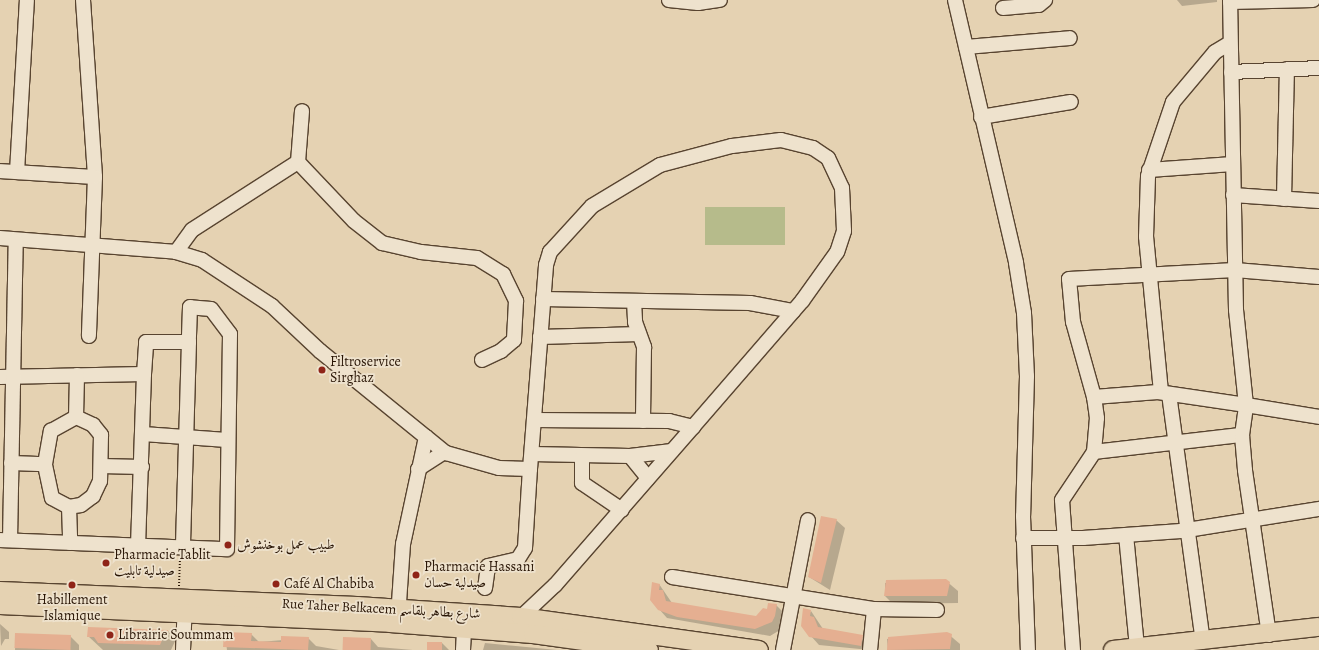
<!DOCTYPE html>
<meta charset="utf-8">
<style>
body{margin:0}
#map{position:relative;width:1319px;height:650px;overflow:hidden;background:#e5d2b2;font-family:Alegreya,Amiri,serif}
div>[style]{position:absolute}
.green>*{inset:0;background:#b6bb8b;transform-origin:0 0}
.shadow>*{inset:0;background:#0003}
.building>*{inset:0;background:#e5af91;transform-origin:0 0}
.path>*{height:2px;margin-top:-1px;transform-origin:0;background:repeating-linear-gradient(90deg,#291505 0 1px,transparent 0 3px)}
.roads{filter:drop-shadow(1px 0 #584430) drop-shadow(-1px 0 #584430) drop-shadow(0 1px #584430) drop-shadow(0 -1px #584430)}
.minor>*{height:14px;margin:-7px;padding:0 7px;transform-origin:7px;border-radius:7px;background:#eee2cd}
.major>*{height:18px;margin:-9px;padding:0 9px;transform-origin:9px;border-radius:9px;background:#e5d2b2}
.dots>*{width:11px;height:11px;translate:-50% -50%;box-sizing:border-box;border:2px solid #eee2cd;border-radius:50%}
span{translate:-50% -50%;white-space:nowrap;text-align:center;line-height:1.15;-webkit-text-stroke:3.5px #eee2cd;paint-order:stroke}
.poi-label{font-size:14px;color:#291505}
.left{translate:0 -50%;text-align:left}
.street-label{font-size:14px;color:#291505}
</style>
<div id="map">
<div class="green">
<div style="left:705px;top:207px;width:80px;height:38px"></div>
</div>
<div class="shadow">
<div style="clip-path:polygon(1177px 0,1217px 0,1217px 2px,1182px 6px)"></div>
<div style="clip-path:polygon(836px 520px,845px 528px,830px 590px,809px 577px)"></div>
<div style="clip-path:polygon(945px 580px,958px 591px,958px 603px,893px 604px,885px 596px,885px 583px)"></div>
<div style="clip-path:polygon(659px 584px,672px 603px,757px 618px,776px 605px,784px 613px,780px 630px,770px 636px,667px 618px,651px 600px)"></div>
<div style="clip-path:polygon(811px 611px,823px 629px,862px 636px,870px 645px,870px 650px,819px 645px,802px 626px)"></div>
<div style="clip-path:polygon(0 624px,9px 632px,9px 639px,5px 639px,1px 646px)"></div>
<div style="clip-path:polygon(168px 631px,176px 639px,171px 650px,103px 650px,88px 636px)"></div>
<div style="clip-path:polygon(947px 633px,960px 644px,960px 650px,888px 650px,887px 639px)"></div>
<div style="clip-path:polygon(16px 634px,70px 636px,79px 645px,79px 650px,15px 650px)"></div>
<div style="clip-path:polygon(225px 634px,251px 634px,259px 642px,308px 638px,316px 646px,339px 650px,227px 650px)"></div>
<div style="clip-path:polygon(371px 639px,378px 647px,413px 650px,344px 650px)"></div>
<div style="clip-path:polygon(442px 643px,449px 650px,428px 650px)"></div>
<div style="clip-path:polygon(485px 643px,557px 650px,483px 650px)"></div>
</div>
<div class="building">
<div style="clip-path:polygon(821px 516px,837px 519px,821px 583px,808px 577px)"></div>
<div style="clip-path:polygon(946px 579px,950px 582px,947px 596px,884px 596px,886px 580px)"></div>
<div style="clip-path:polygon(652px 582px,660px 584px,659px 590px,663px 590px,666px 601px,756px 616px,763px 608px,767px 609px,768px 603px,777px 604px,775px 616px,772px 622px,755px 629px,677px 617px,658px 610px,650px 600px)"></div>
<div style="clip-path:polygon(803px 608px,811px 610px,810px 616px,814px 617px,818px 627px,863px 635px,861px 646px,809px 637px,801px 626px)"></div>
<div style="clip-path:polygon(88px 627px,168px 630px,168px 638px,163px 638px,160px 645px,98px 643px,94px 637px,87px 637px)"></div>
<div style="clip-path:polygon(224px 632px,252px 633px,251px 641px,281px 642px,281px 636px,309px 637px,308px 650px,223px 647px)"></div>
<div style="clip-path:polygon(947px 632px,952px 634px,950px 649px,887px 650px,888px 637px)"></div>
<div style="left:15px;top:633px;width:56px;height:15px;rotate:2deg"></div>
<div style="left:343px;top:637px;width:28px;height:13px;rotate:2deg"></div>
<div style="left:427px;top:642px;width:15px;height:8px"></div>
</div>
<div class="path">
<div style="left:179px;top:586px;width:28px;rotate:-88deg"></div>
</div>
<div class="roads">
<div class="minor">
<div style="left:83px;top:0;width:177px;rotate:86.1deg"></div>
<div style="left:95px;top:177px;width:159px;rotate:92.2deg"></div>
<div style="left:669px;top:0;width:29px;rotate:6deg"></div>
<div style="left:698px;top:3px;width:22px;rotate:-8deg"></div>
<div style="left:955px;top:0;width:270px;rotate:76.9deg"></div>
<div style="left:1016px;top:263px;width:51px;rotate:80.9deg"></div>
<div style="left:1024px;top:313px;width:63px;rotate:87.3deg"></div>
<div style="left:1027px;top:376px;width:140px;rotate:91.6deg"></div>
<div style="left:1023px;top:516px;width:134px;rotate:87.9deg"></div>
<div style="left:1230px;top:2px;width:83px;rotate:-1.4deg"></div>
<div style="left:1003px;top:8px;width:36px;rotate:-5deg"></div>
<div style="left:1039px;top:5px;width:8px;rotate:-40deg"></div>
<div style="left:966px;top:47px;width:104px;rotate:-4.9deg"></div>
<div style="left:1231px;top:72px;width:88px;rotate:-2.6deg"></div>
<div style="left:981px;top:117px;width:91px;rotate:-9.5deg"></div>
<div style="left:298px;top:162px;width:81px;rotate:46.5deg"></div>
<div style="left:354px;top:221px;width:36px;rotate:38deg"></div>
<div style="left:382px;top:243px;width:40px;rotate:13deg"></div>
<div style="left:421px;top:252px;width:56px;rotate:6.1deg"></div>
<div style="left:477px;top:258px;width:31px;rotate:32deg"></div>
<div style="left:503px;top:274px;width:30px;rotate:64deg"></div>
<div style="left:516px;top:301px;width:39px;rotate:93deg"></div>
<div style="left:514px;top:340px;width:17px;rotate:140deg"></div>
<div style="left:501px;top:351px;width:21px;rotate:155deg"></div>
<div style="left:1149px;top:170px;width:84px;rotate:-4.1deg"></div>
<div style="left:0;top:171px;width:95px;rotate:3.6deg"></div>
<div style="left:17px;top:172px;width:172px;rotate:-86.7deg"></div>
<div style="left:1233px;top:195px;width:86px;rotate:4deg"></div>
<div style="left:1284px;top:199px;width:130px;rotate:-88.7deg"></div>
<div style="left:0;top:238px;width:177px;rotate:4.5deg"></div>
<div style="left:176px;top:252px;width:27px;rotate:17deg"></div>
<div style="left:202px;top:260px;width:84px;rotate:33.3deg"></div>
<div style="left:272px;top:306px;width:66px;rotate:43.2deg"></div>
<div style="left:320px;top:351px;width:136px;rotate:39.1deg"></div>
<div style="left:426px;top:437px;width:109px;rotate:102.1deg"></div>
<div style="left:403px;top:544px;width:74px;rotate:93.9deg"></div>
<div style="left:176px;top:252px;width:27px;rotate:-54deg"></div>
<div style="left:192px;top:230px;width:126px;rotate:-32.7deg"></div>
<div style="left:298px;top:162px;width:51px;rotate:-85.5deg"></div>
<div style="left:543px;top:299px;width:207px;rotate:1.1deg"></div>
<div style="left:750px;top:303px;width:44px;rotate:10.5deg"></div>
<div style="left:634px;top:301px;width:21px;rotate:87deg"></div>
<div style="left:635px;top:322px;width:27px;rotate:70deg"></div>
<div style="left:644px;top:347px;width:74px;rotate:90.8deg"></div>
<div style="left:540px;top:337px;width:99px;rotate:-1.7deg"></div>
<div style="left:144px;top:374px;width:32px;rotate:-86deg"></div>
<div style="left:146px;top:342px;width:43px"></div>
<div style="left:189px;top:342px;width:206px;rotate:91.7deg"></div>
<div style="left:0;top:377px;width:144px;rotate:-1.2deg"></div>
<div style="left:144px;top:374px;width:172px;rotate:92deg"></div>
<div style="left:1161px;top:392px;width:156px;rotate:-95.5deg"></div>
<div style="left:1146px;top:237px;width:61px;rotate:-88.1deg"></div>
<div style="left:1148px;top:176px;width:78px;rotate:-71.3deg"></div>
<div style="left:1173px;top:102px;width:65px;rotate:-50deg"></div>
<div style="left:1215px;top:52px;width:17px;rotate:-31deg"></div>
<div style="left:1169px;top:394px;width:250px;rotate:82.2deg"></div>
<div style="left:1094px;top:397px;width:78px;rotate:-105.6deg"></div>
<div style="left:1073px;top:322px;width:43px;rotate:-95.3deg"></div>
<div style="left:1069px;top:279px;width:166px;rotate:-3.1deg"></div>
<div style="left:1235px;top:270px;width:84px;rotate:4.8deg"></div>
<div style="left:76px;top:417px;width:19px;rotate:25deg"></div>
<div style="left:93px;top:425px;width:13px;rotate:51deg"></div>
<div style="left:101px;top:435px;width:46px;rotate:91.2deg"></div>
<div style="left:100px;top:481px;width:17px;rotate:115deg"></div>
<div style="left:93px;top:496px;width:15px;rotate:143deg"></div>
<div style="left:81px;top:505px;width:12px;rotate:171deg"></div>
<div style="left:69px;top:507px;width:19px;rotate:-152deg"></div>
<div style="left:52px;top:498px;width:35px;rotate:-102deg"></div>
<div style="left:45px;top:464px;width:34px;rotate:-80deg"></div>
<div style="left:51px;top:431px;width:29px;rotate:-29deg"></div>
<div style="left:76px;top:417px;width:42px;rotate:-88.6deg"></div>
<div style="left:534px;top:420px;width:135px;rotate:0.4deg"></div>
<div style="left:669px;top:421px;width:25px;rotate:14deg"></div>
<div style="left:143px;top:434px;width:84px;rotate:4.1deg"></div>
<div style="left:426px;top:437px;width:26px;rotate:39deg"></div>
<div style="left:446px;top:453px;width:55px;rotate:15.8deg"></div>
<div style="left:499px;top:468px;width:31px;rotate:2deg"></div>
<div style="left:530px;top:469px;width:205px;rotate:-85.5deg"></div>
<div style="left:546px;top:265px;width:14px;rotate:-73deg"></div>
<div style="left:550px;top:252px;width:62px;rotate:-47.6deg"></div>
<div style="left:592px;top:206px;width:79px;rotate:-31.1deg"></div>
<div style="left:660px;top:165px;width:74px;rotate:-14.8deg"></div>
<div style="left:732px;top:146px;width:49px;rotate:-7deg"></div>
<div style="left:781px;top:140px;width:33px;rotate:14deg"></div>
<div style="left:813px;top:148px;width:18px;rotate:34deg"></div>
<div style="left:828px;top:158px;width:33px;rotate:65deg"></div>
<div style="left:842px;top:188px;width:43px;rotate:87.3deg"></div>
<div style="left:844px;top:231px;width:22px;rotate:108deg"></div>
<div style="left:837px;top:252px;width:60px;rotate:125.5deg"></div>
<div style="left:802px;top:301px;width:167px;rotate:130.9deg"></div>
<div style="left:693px;top:427px;width:210px;rotate:131.1deg"></div>
<div style="left:555px;top:585px;width:47px;rotate:136.7deg"></div>
<div style="left:1094px;top:452px;width:149px;rotate:-6.6deg"></div>
<div style="left:532px;top:454px;width:98px;rotate:1.2deg"></div>
<div style="left:582px;top:457px;width:26px;rotate:90deg"></div>
<div style="left:582px;top:483px;width:48px;rotate:34deg"></div>
<div style="left:11px;top:463px;width:34px;rotate:2deg"></div>
<div style="left:101px;top:466px;width:41px;rotate:1.4deg"></div>
<div style="left:418px;top:469px;width:31px;rotate:-33deg"></div>
<div style="left:648px;top:478px;width:28px;rotate:-129deg"></div>
<div style="left:630px;top:456px;width:42px;rotate:-6.8deg"></div>
<div style="left:69px;top:507px;width:36px;rotate:88deg"></div>
<div style="left:1126px;top:535px;width:114px;rotate:84.4deg"></div>
<div style="left:1023px;top:538px;width:60px"></div>
<div style="left:1083px;top:538px;width:98px;rotate:-4.1deg"></div>
<div style="left:1181px;top:531px;width:140px;rotate:-9.1deg"></div>
<div style="left:0;top:540px;width:227px;rotate:2.3deg"></div>
<div style="left:227px;top:549px;width:215px;rotate:-89.2deg"></div>
<div style="left:230px;top:334px;width:31px;rotate:-127deg"></div>
<div style="left:211px;top:309px;width:21px;rotate:-175deg"></div>
<div style="left:190px;top:307px;width:35px;rotate:92deg"></div>
<div style="left:10px;top:540px;width:299px;rotate:-88.9deg"></div>
<div style="left:672px;top:577px;width:205px;rotate:9deg"></div>
<div style="left:874px;top:609px;width:63px;rotate:0.9deg"></div>
<div style="left:485px;top:588px;width:22px;rotate:-82deg"></div>
<div style="left:488px;top:566px;width:31px;rotate:-13deg"></div>
<div style="left:518px;top:559px;width:13px;rotate:-58deg"></div>
<div style="left:525px;top:548px;width:79px;rotate:-86.4deg"></div>
<div style="left:1269px;top:635px;width:167px;rotate:-98.3deg"></div>
<div style="left:1245px;top:470px;width:35px;rotate:-95deg"></div>
<div style="left:1242px;top:435px;width:30px;rotate:-82deg"></div>
<div style="left:1246px;top:405px;width:74px;rotate:9.3deg"></div>
<div style="left:183px;top:650px;width:47px;rotate:-87.6deg"></div>
<div style="left:463px;top:650px;width:21px;rotate:-87deg"></div>
<div style="left:783px;top:650px;width:132px;rotate:-79.1deg"></div>
<div style="left:870px;top:650px;width:41px;rotate:-84.4deg"></div>
<div style="left:1073px;top:650px;width:150px;rotate:-94.2deg"></div>
<div style="left:1062px;top:500px;width:58px;rotate:-56.3deg"></div>
<div style="left:1094px;top:452px;width:34px;rotate:-85deg"></div>
<div style="left:1097px;top:418px;width:21px;rotate:-98deg"></div>
<div style="left:1094px;top:397px;width:64px;rotate:-4.5deg"></div>
<div style="left:1158px;top:392px;width:89px;rotate:8.4deg"></div>
<div style="left:1246px;top:405px;width:96px;rotate:-96deg"></div>
<div style="left:1236px;top:310px;width:310px;rotate:-91.1deg"></div>
</div>
<div class="major">
<div style="left:0;top:591px;width:357px;rotate:2.4deg"></div>
<div style="left:357px;top:606px;width:164px;rotate:3.8deg"></div>
<div style="left:521px;top:617px;width:240px;rotate:7.9deg"></div>
<div style="left:0;top:605px;width:390px;rotate:2.6deg"></div>
<div style="left:390px;top:623px;width:143px;rotate:4.4deg"></div>
<div style="left:533px;top:634px;width:117px;rotate:7.9deg"></div>
<div style="left:1113px;top:650px;width:207px;rotate:-6.4deg"></div>
</div>
</div>
<div class="dots">
<div style="left:322px;top:370px;background:#8f2418"></div>
<div style="left:228px;top:545px;background:#8f2418"></div>
<div style="left:106px;top:563px;background:#8f2418"></div>
<div style="left:416px;top:575px;background:#8f2418"></div>
<div style="left:276px;top:584px;background:#8f2418"></div>
<div style="left:72px;top:585px;background:#8f2418"></div>
<div style="left:110px;top:635px;background:#8f2418"></div>
</div>
<div class="poi-label">
<span class="left" style="left:330px;top:370px">Filtroservice<br>Sirghaz</span>
<span class="left" style="left:237px;top:545px">طبيب عمل بوخنشوش</span>
<span class="left" style="left:114px;top:563px">Pharmacie Tablit<br>صيدلية تابليت</span>
<span class="left" style="left:424px;top:575px">Pharmacie Hassani<br>صيدلية حسان</span>
<span class="left" style="left:284px;top:584px">Café Al Chabiba</span>
<span style="left:72px;top:608px">Habillement<br>Islamique</span>
<span class="left" style="left:118px;top:635px">Librairie Soummam</span>
</div>
<div class="street-label">
<span style="left:381px;top:609px;rotate:3deg">Rue Taher Belkacem شارع بطاهر بلقاسم</span>
</div>
</div>
